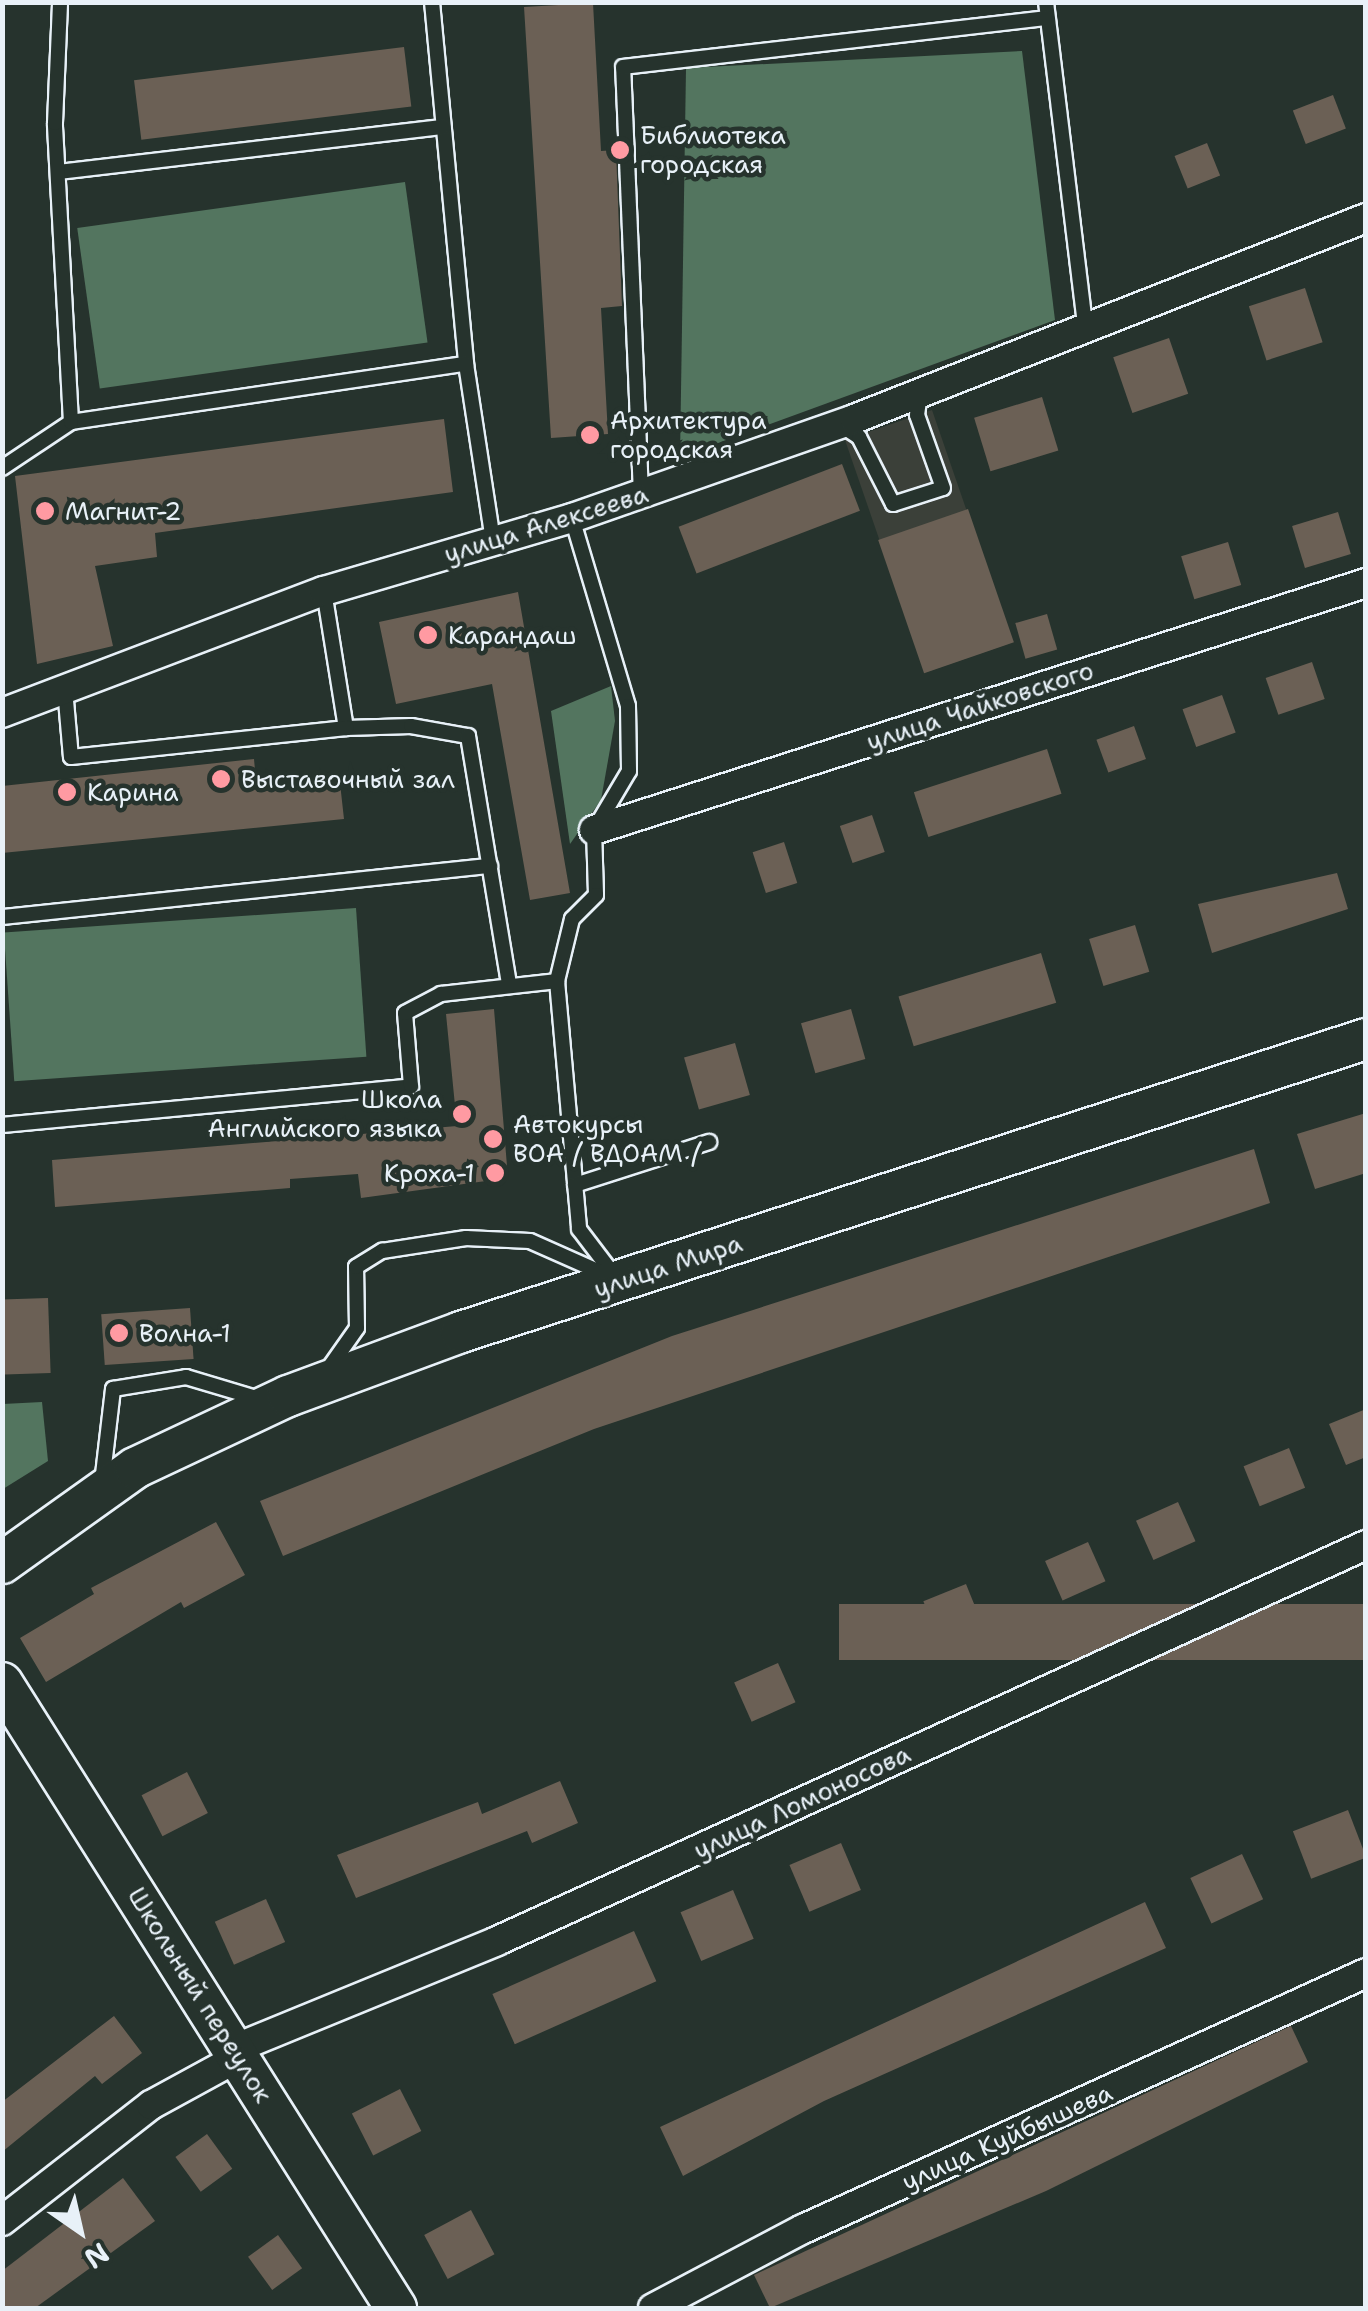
<!DOCTYPE html>
<meta charset="utf-8">
<style>
body{margin:0}
#map{position:relative;width:1368px;height:2311px;overflow:hidden;background:#26332d;font-family:"Shantell Sans",sans-serif}
div>[style]{position:absolute}
.built>*{inset:0;background:#3b4039;transform-origin:0 0}
.green>*{inset:0;background:#53755f;transform-origin:0 0}
.building>*{inset:0;background:#6b6055;transform-origin:0 0}
.roads{filter:drop-shadow(2px 0 #e8f1f8) drop-shadow(-2px 0 #e8f1f8) drop-shadow(0 2px #e8f1f8) drop-shadow(0 -2px #e8f1f8)}
.lane>*{height:14px;margin:-7px;padding:0 7px;transform-origin:7px;border-radius:7px;background:#26332d}
.street>*{height:28px;margin:-14px;padding:0 14px;transform-origin:14px;border-radius:14px;background:#26332d}
.secondary>*{height:40px;margin:-20px;padding:0 20px;transform-origin:20px;border-radius:20px;background:#26332d}
.dots>*{width:28px;height:28px;translate:-50% -50%;box-sizing:border-box;border:5px solid #26332d;border-radius:50%}
span{translate:-50% -50%;white-space:nowrap;text-align:center;line-height:1.15;-webkit-text-stroke:9px #26332d;paint-order:stroke}
.poi-label{font-size:25px;color:#e8f1f8}
.left{translate:0 -50%;text-align:left}
.right{translate:-100% -50%;text-align:right}
.street-label{font-size:25px;color:#e8f1f8}
.frame{position:absolute;inset:0;border:5px solid #e8f1f8;pointer-events:none}
.north{position:absolute;left:30px;top:2181px;width:100px;height:100px;-webkit-text-stroke:8px #26332d;paint-order:stroke;rotate:146deg;font-size:28px;font-weight:700;line-height:40px;text-align:center;color:#e8f1f8}
.north::after{content:'';display:block;margin:auto;width:35px;height:45px;background:#e8f1f8;clip-path:polygon(50% 0,100% 100%,50% 72%,0 100%)}
</style>
<div id="map">
<div class="built">
<div style="left:932px;top:410px;width:246px;height:92px;rotate:71deg"></div>
</div>
<div class="green">
<div style="clip-path:polygon(1022px 51px,1055px 320px,680px 457px,686px 68px)"></div>
<div style="left:405px;top:182px;width:162px;height:331px;rotate:82deg"></div>
<div style="clip-path:polygon(611px 686px,615px 721px,601px 800px,570px 844px,551px 711px)"></div>
<div style="left:356px;top:908px;width:149px;height:353px;rotate:86deg"></div>
<div style="clip-path:polygon(42px 1402px,48px 1461px,3px 1489px,3px 1404px)"></div>
</div>
<div class="building">
<div style="clip-path:polygon(593px 3px,601px 151px,616px 150px,622px 306px,601px 308px,608px 434px,551px 438px,524px 7px)"></div>
<div style="left:404px;top:47px;width:60px;height:272px;rotate:83deg"></div>
<div style="left:1333px;top:95px;width:36px;height:43px;rotate:69deg"></div>
<div style="left:1207px;top:143px;width:35px;height:35px;rotate:68deg"></div>
<div style="left:1305px;top:288px;width:57px;height:59px;rotate:72deg"></div>
<div style="left:1169px;top:338px;width:59px;height:59px;rotate:71deg"></div>
<div style="left:1042px;top:397px;width:56px;height:71px;rotate:73deg"></div>
<div style="clip-path:polygon(444px 419px,453px 492px,155px 533px,157px 557px,95px 566px,113px 646px,37px 664px,15px 476px)"></div>
<div style="left:842px;top:464px;width:50px;height:175px;rotate:69deg"></div>
<div style="left:968px;top:509px;width:141px;height:95px;rotate:71deg"></div>
<div style="left:1338px;top:512px;width:44px;height:48px;rotate:73deg"></div>
<div style="left:1228px;top:542px;width:45px;height:49px;rotate:73deg"></div>
<div style="clip-path:polygon(518px 592px,570px 893px,530px 900px,492px 684px,396px 704px,379px 622px)"></div>
<div style="left:1047px;top:614px;width:37px;height:33px;rotate:74deg"></div>
<div style="left:1312px;top:662px;width:39px;height:49px;rotate:71deg"></div>
<div style="left:1222px;top:695px;width:40px;height:42px;rotate:70deg"></div>
<div style="left:1134px;top:726px;width:35px;height:40px;rotate:70deg"></div>
<div style="left:1047px;top:749px;width:47px;height:140px;rotate:72deg"></div>
<div style="clip-path:polygon(254px 759px,257px 792px,340px 783px,344px 819px,2px 853px,2px 786px)"></div>
<div style="left:872px;top:815px;width:39px;height:34px;rotate:71deg"></div>
<div style="left:784px;top:842px;width:43px;height:33px;rotate:72deg"></div>
<div style="clip-path:polygon(1337px 873px,1348px 909px,1212px 953px,1198px 904px)"></div>
<div style="left:1135px;top:925px;width:49px;height:48px;rotate:73deg"></div>
<div style="left:1041px;top:953px;width:52px;height:149px;rotate:73deg"></div>
<div style="clip-path:polygon(494px 1009px,508px 1178px,361px 1198px,358px 1174px,290px 1179px,290px 1188px,55px 1207px,52px 1160px,457px 1126px,446px 1014px)"></div>
<div style="left:851px;top:1009px;width:52px;height:52px;rotate:74deg"></div>
<div style="left:735px;top:1043px;width:54px;height:53px;rotate:74deg"></div>
<div style="clip-path:polygon(1366px 1113px,1366px 1173px,1315px 1189px,1297px 1134px)"></div>
<div style="clip-path:polygon(1254px 1149px,1270px 1203px,594px 1429px,283px 1556px,260px 1501px,672px 1336px)"></div>
<div style="left:48px;top:1298px;width:75px;height:46px;rotate:88deg"></div>
<div style="left:190px;top:1308px;width:51px;height:89px;rotate:86deg"></div>
<div style="clip-path:polygon(1366px 1409px,1366px 1457px,1346px 1465px,1329px 1424px)"></div>
<div style="left:1289px;top:1448px;width:43px;height:49px;rotate:68deg"></div>
<div style="left:1178px;top:1502px;width:43px;height:46px;rotate:66deg"></div>
<div style="clip-path:polygon(216px 1522px,245px 1575px,184px 1608px,181px 1602px,46px 1682px,20px 1638px,94px 1594px,91px 1588px)"></div>
<div style="left:1088px;top:1542px;width:43px;height:47px;rotate:66deg"></div>
<div style="left:966px;top:1584px;width:42px;height:46px;rotate:68deg"></div>
<div style="left:1366px;top:1604px;width:56px;height:527px;rotate:90deg"></div>
<div style="left:778px;top:1663px;width:43px;height:48px;rotate:66deg"></div>
<div style="left:187px;top:1772px;width:46px;height:51px;rotate:63deg"></div>
<div style="clip-path:polygon(560px 1781px,578px 1823px,532px 1843px,527px 1831px,356px 1898px,337px 1855px,478px 1802px,482px 1814px)"></div>
<div style="left:1348px;top:1810px;width:51px;height:59px;rotate:69deg"></div>
<div style="left:841px;top:1843px;width:51px;height:56px;rotate:67deg"></div>
<div style="left:1242px;top:1854px;width:50px;height:57px;rotate:65deg"></div>
<div style="left:733px;top:1890px;width:53px;height:57px;rotate:67deg"></div>
<div style="left:266px;top:1899px;width:47px;height:56px;rotate:66deg"></div>
<div style="clip-path:polygon(1145px 1902px,1166px 1948px,824px 2101px,683px 2176px,660px 2127px)"></div>
<div style="left:634px;top:1931px;width:55px;height:155px;rotate:66deg"></div>
<div style="clip-path:polygon(114px 2016px,142px 2053px,102px 2084px,95px 2076px,2px 2152px,2px 2102px)"></div>
<div style="clip-path:polygon(1291px 2026px,1308px 2062px,1046px 2191px,770px 2308px,754px 2275px)"></div>
<div style="left:400px;top:2089px;width:47px;height:54px;rotate:63deg"></div>
<div style="left:207px;top:2134px;width:43px;height:39px;rotate:54deg"></div>
<div style="clip-path:polygon(123px 2178px,155px 2221px,35px 2308px,2px 2308px,2px 2271px)"></div>
<div style="left:471px;top:2210px;width:50px;height:53px;rotate:62deg"></div>
<div style="left:278px;top:2235px;width:41px;height:37px;rotate:54deg"></div>
</div>
<div class="roads">
<div class="lane">
<div style="left:432px;top:2px;width:364px;rotate:84.6deg"></div>
<div style="left:466px;top:364px;width:179px;rotate:81.3deg"></div>
<div style="left:1046px;top:2px;width:331px;rotate:83.1deg"></div>
<div style="left:59px;top:172px;width:387px;rotate:-6.7deg"></div>
<div style="left:71px;top:422px;width:399px;rotate:-8.4deg"></div>
<div style="left:839px;top:424px;width:24px;rotate:33deg"></div>
<div style="left:859px;top:437px;width:75px;rotate:63.1deg"></div>
<div style="left:893px;top:504px;width:52px;rotate:-17.7deg"></div>
<div style="left:943px;top:488px;width:77px;rotate:-109.6deg"></div>
<div style="left:917px;top:415px;width:21px;rotate:-82deg"></div>
<div style="left:2px;top:468px;width:83px;rotate:-33.7deg"></div>
<div style="left:71px;top:422px;width:299px;rotate:-93.1deg"></div>
<div style="left:55px;top:123px;width:121px;rotate:-87.6deg"></div>
<div style="left:641px;top:494px;width:427px;rotate:-92.4deg"></div>
<div style="left:623px;top:67px;width:427px;rotate:-6.6deg"></div>
<div style="left:572px;top:518px;width:196px;rotate:73.4deg"></div>
<div style="left:628px;top:706px;width:65px;rotate:89.1deg"></div>
<div style="left:629px;top:771px;width:69px;rotate:120.7deg"></div>
<div style="left:594px;top:830px;width:65px;rotate:88.2deg"></div>
<div style="left:596px;top:895px;width:34px;rotate:135deg"></div>
<div style="left:572px;top:919px;width:64px;rotate:103.6deg"></div>
<div style="left:557px;top:981px;width:249px;rotate:84.9deg"></div>
<div style="left:579px;top:1229px;width:63px;rotate:52.8deg"></div>
<div style="left:324px;top:591px;width:139px;rotate:80.9deg"></div>
<div style="left:346px;top:728px;width:65px;rotate:-1.8deg"></div>
<div style="left:411px;top:726px;width:58px;rotate:10deg"></div>
<div style="left:468px;top:736px;width:252px;rotate:80.6deg"></div>
<div style="left:65px;top:689px;width:68px;rotate:85deg"></div>
<div style="left:71px;top:757px;width:277px;rotate:-6deg"></div>
<div style="left:2px;top:917px;width:491px;rotate:-6deg"></div>
<div style="left:2px;top:1125px;width:411px;rotate:-5.4deg"></div>
<div style="left:411px;top:1086px;width:73px;rotate:-94.7deg"></div>
<div style="left:405px;top:1013px;width:41px;rotate:-27.8deg"></div>
<div style="left:441px;top:994px;width:117px;rotate:-6.4deg"></div>
<div style="left:575px;top:1185px;width:141px;rotate:-17.8deg"></div>
<div style="left:331px;top:1365px;width:45px;rotate:-54.9deg"></div>
<div style="left:357px;top:1328px;width:61px;rotate:-90.9deg"></div>
<div style="left:356px;top:1267px;width:31px;rotate:-32deg"></div>
<div style="left:382px;top:1251px;width:85px;rotate:-8.8deg"></div>
<div style="left:466px;top:1238px;width:64px;rotate:2.7deg"></div>
<div style="left:530px;top:1241px;width:86px;rotate:23.9deg"></div>
<div style="left:102px;top:1483px;width:95px;rotate:-83.3deg"></div>
<div style="left:113px;top:1389px;width:74px;rotate:-9.3deg"></div>
<div style="left:186px;top:1377px;width:80px;rotate:16.6deg"></div>
</div>
<div class="street">
<div style="left:2px;top:713px;width:344px;rotate:-20.8deg"></div>
<div style="left:324px;top:591px;width:259px;rotate:-16.4deg"></div>
<div style="left:572px;top:518px;width:299px;rotate:-19.3deg"></div>
<div style="left:854px;top:419px;width:550px;rotate:-21.43deg"></div>
<div style="left:594px;top:830px;width:811px;rotate:-17.74deg"></div>
<div style="left:234px;top:2049px;width:284px;rotate:-22.3deg"></div>
<div style="left:497px;top:1941px;width:955px;rotate:-24.5deg"></div>
<div style="left:2px;top:2221px;width:189px;rotate:-37.9deg"></div>
<div style="left:151px;top:2105px;width:100px;rotate:-28.6deg"></div>
<div style="left:653px;top:2308px;width:170px;rotate:-27.8deg"></div>
<div style="left:803px;top:2229px;width:618px;rotate:-24.45deg"></div>
</div>
<div class="secondary">
<div style="left:2px;top:1563px;width:163px;rotate:-35.5deg"></div>
<div style="left:135px;top:1468px;width:169px;rotate:-25.2deg"></div>
<div style="left:288px;top:1396px;width:184px;rotate:-20.3deg"></div>
<div style="left:461px;top:1332px;width:951px;rotate:-17.94deg"></div>
<div style="left:2px;top:1683px;width:739px;rotate:57.77deg"></div>
</div>
</div>
<div class="dots">
<div style="left:620px;top:150px;background:#ff9aa2"></div>
<div style="left:590px;top:435px;background:#ff9aa2"></div>
<div style="left:45px;top:511px;background:#ff9aa2"></div>
<div style="left:428px;top:635px;background:#ff9aa2"></div>
<div style="left:221px;top:779px;background:#ff9aa2"></div>
<div style="left:67px;top:792px;background:#ff9aa2"></div>
<div style="left:462px;top:1114px;background:#ff9aa2"></div>
<div style="left:493px;top:1139px;background:#ff9aa2"></div>
<div style="left:495px;top:1173px;background:#ff9aa2"></div>
<div style="left:119px;top:1333px;background:#ff9aa2"></div>
</div>
<div class="poi-label">
<span class="left" style="left:640px;top:150px">Библиотека<br>городская</span>
<span class="left" style="left:610px;top:435px">Архитектура<br>городская</span>
<span class="left" style="left:65px;top:511px">Магнит-2</span>
<span class="left" style="left:448px;top:635px">Карандаш</span>
<span class="left" style="left:241px;top:779px">Выставочный зал</span>
<span class="left" style="left:87px;top:792px">Карина</span>
<span class="right" style="left:442px;top:1114px">Школа<br>Английского языка</span>
<span class="left" style="left:513px;top:1139px">Автокурсы<br>ВОА / ВДОАМ /</span>
<span class="right" style="left:475px;top:1173px">Кроха-1</span>
<span class="left" style="left:139px;top:1333px">Волна-1</span>
</div>
<div class="street-label">
<span style="left:546px;top:524px;rotate:-17deg">улица Алексеева</span>
<span style="left:980px;top:706px;rotate:-18deg">улица Чайковского</span>
<span style="left:668px;top:1266px;rotate:-18deg">улица Мира</span>
<span style="left:802px;top:1802px;rotate:-25deg">улица Ломоносова</span>
<span style="left:200px;top:1995px;rotate:58deg">Школьный переулок</span>
<span style="left:1007px;top:2137px;rotate:-24deg">улица Куйбышева</span>
</div>
<div class="frame"></div>
<div class="north">N</div>
</div>
